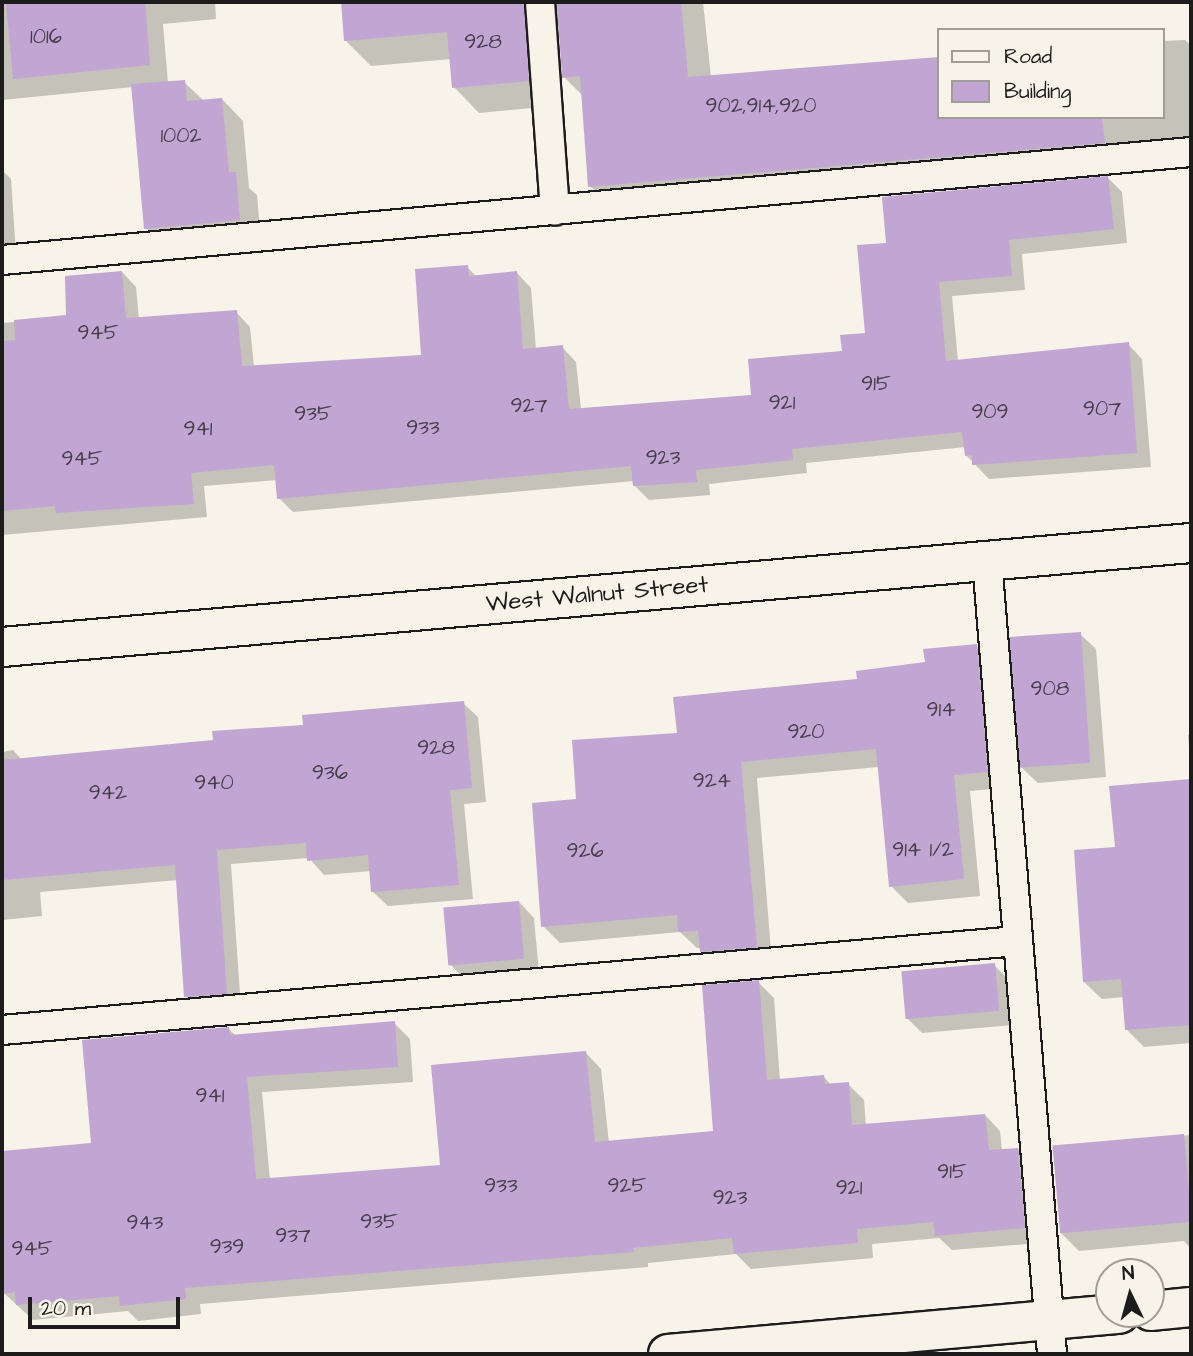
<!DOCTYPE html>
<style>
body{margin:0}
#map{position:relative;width:1193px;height:1356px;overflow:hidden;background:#f7f3e8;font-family:"Architects Daughter",sans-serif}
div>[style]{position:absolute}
.shadow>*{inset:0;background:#0003}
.building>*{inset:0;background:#c1a5d2;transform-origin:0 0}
.roads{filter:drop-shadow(2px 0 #1c1c1c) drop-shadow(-2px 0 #1c1c1c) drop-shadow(0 2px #1c1c1c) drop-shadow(0 -2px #1c1c1c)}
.service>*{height:28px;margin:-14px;padding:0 14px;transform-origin:14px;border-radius:14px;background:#f7f3e8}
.minor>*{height:38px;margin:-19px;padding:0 19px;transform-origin:19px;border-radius:19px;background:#f7f3e8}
span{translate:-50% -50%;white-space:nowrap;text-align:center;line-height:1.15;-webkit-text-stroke:6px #f7f3e8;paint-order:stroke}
.number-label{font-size:21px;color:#453e4a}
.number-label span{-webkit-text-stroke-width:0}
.street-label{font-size:24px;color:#1c1c1c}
.frame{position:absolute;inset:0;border:4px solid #1c1c1c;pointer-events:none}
.legend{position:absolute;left:937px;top:28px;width:228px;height:91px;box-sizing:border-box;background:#f7f3e8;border:2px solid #9f9d96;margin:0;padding:9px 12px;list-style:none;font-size:21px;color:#1c1c1c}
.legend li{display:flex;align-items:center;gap:14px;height:35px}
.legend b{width:35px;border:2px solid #9f9d96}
.north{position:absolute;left:1095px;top:1258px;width:70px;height:70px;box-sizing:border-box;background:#f7f3e8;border:2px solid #9f9d96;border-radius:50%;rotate:355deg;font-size:19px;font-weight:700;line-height:28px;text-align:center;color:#1c1c1c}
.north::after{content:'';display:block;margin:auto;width:24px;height:32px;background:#1c1c1c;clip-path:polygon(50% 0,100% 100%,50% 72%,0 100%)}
.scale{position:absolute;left:28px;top:1297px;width:152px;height:32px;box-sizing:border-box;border:4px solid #1c1c1c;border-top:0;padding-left:9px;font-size:21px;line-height:24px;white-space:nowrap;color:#1c1c1c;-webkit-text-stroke:5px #f7f3e8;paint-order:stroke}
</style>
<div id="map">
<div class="shadow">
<div style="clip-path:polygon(2px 2px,215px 2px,216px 19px,163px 24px,168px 83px,184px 82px,204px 101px,222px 99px,243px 121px,249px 188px,257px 195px,261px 242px,168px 250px,146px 228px,133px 87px,2px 100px)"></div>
<div style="clip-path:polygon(343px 2px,703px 2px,711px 77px,939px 59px,939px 117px,1163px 117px,1163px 41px,1185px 40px,1191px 46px,1191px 164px,616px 211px,590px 186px,584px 97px,564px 77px,557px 15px,550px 21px,554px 106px,479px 113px,454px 87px,451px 59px,371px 66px,346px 41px)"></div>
<div style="clip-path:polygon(2px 155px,3px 171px,11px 179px,16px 254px,2px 255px)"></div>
<div style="clip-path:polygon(1108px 178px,1122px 192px,1127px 243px,1022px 254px,1025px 290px,952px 296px,958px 361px,1128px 344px,1142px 359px,1151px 467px,989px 479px,966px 455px,966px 447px,806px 463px,807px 473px,709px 484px,710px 495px,649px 500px,635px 486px,634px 481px,293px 512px,279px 498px,277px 480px,204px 486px,207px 517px,2px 535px,2px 323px,68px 317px,65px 277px,122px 272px,136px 287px,139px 319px,236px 312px,250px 327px,254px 367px,423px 357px,467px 267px,477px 277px,517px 273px,531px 288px,536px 349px,562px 347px,576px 362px,581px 409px,753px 396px,843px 352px,867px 335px,888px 244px)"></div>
<div style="clip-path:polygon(1080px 634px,1096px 649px,1106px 777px,1038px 783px,1022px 768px)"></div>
<div style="clip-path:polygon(976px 646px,993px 663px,1004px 788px,970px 791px,980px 896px,908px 903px,891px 886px,879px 767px,757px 778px,772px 963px,718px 968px,701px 948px,697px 948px,680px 932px,560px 943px,543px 926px,578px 801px,679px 734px,927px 664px)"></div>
<div style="clip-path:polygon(463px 703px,478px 717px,486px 802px,464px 804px,473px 899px,388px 906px,373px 892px,371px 871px,324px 875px,309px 858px,231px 864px,241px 1008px,201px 1011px,186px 997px,178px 880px,40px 892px,42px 916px,2px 920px,2px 752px,13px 750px,22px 760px,215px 742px)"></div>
<div style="clip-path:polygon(1191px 734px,1191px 770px,1188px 735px)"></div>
<div style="clip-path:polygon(1191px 781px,1191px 1043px,1144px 1047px,1127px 1030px,1124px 997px,1102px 999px,1084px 982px,1117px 848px,1111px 788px)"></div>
<div style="clip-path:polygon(519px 902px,534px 918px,539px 973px,465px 980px,450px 964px)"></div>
<div style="clip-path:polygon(994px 965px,1009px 980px,1013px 1025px,922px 1033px,907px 1018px)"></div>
<div style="clip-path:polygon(758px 982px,774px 998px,780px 1081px,824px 1077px,832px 1086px,848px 1084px,864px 1100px,866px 1126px,985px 1115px,1000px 1131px,1002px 1151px,1018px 1149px,1033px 1165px,1040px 1243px,952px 1250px,939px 1238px,872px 1244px,873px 1258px,751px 1269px,736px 1254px,648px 1263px,648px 1267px,200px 1304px,201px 1314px,138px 1321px,128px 1311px,33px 1320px,4px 1293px,2px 1152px,93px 1144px,229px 1029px,236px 1036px,394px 1023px,410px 1039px,413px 1082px,262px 1092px,270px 1180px,442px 1167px,586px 1053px,601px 1069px,609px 1143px,715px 1132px)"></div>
<div style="clip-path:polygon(1191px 1135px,1191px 1249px,1184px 1241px,1079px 1251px,1061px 1233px,1053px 1147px)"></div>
</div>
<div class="building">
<div style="clip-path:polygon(6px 2px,145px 2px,150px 65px,13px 79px)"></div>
<div style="clip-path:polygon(341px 2px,524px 2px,529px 81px,452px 88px,447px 32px,344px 41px)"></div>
<div style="clip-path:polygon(557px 2px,681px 2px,688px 77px,939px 57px,939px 117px,1102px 117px,1105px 143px,588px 187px,580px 76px,562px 78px)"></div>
<div style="clip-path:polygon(185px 80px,187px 101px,222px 98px,229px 172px,236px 172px,240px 220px,144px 229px,131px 84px)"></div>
<div style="clip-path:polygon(1108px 176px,1114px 229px,1009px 240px,1012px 276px,939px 282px,946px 361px,1129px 342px,1137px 453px,972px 465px,972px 455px,965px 456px,962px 432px,792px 449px,793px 460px,696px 470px,697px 482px,633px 486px,631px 466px,277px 499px,274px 465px,191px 473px,194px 504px,56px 513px,55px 506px,2px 511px,2px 341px,15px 340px,14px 320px,66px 315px,65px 276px,122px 271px,126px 318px,237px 310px,242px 366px,421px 355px,415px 269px,468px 265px,469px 276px,517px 271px,523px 349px,563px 345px,569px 409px,751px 395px,748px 359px,842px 351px,840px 335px,865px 333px,857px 245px,886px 243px,882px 197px)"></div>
<div style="left:1081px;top:632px;width:131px;height:72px;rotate:86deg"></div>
<div style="clip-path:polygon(977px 644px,988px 772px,954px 775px,964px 879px,889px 887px,876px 749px,741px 762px,757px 947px,700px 952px,698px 931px,678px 932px,677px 915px,541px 927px,532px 803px,576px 799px,572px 740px,677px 733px,673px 697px,857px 679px,856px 671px,925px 662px,923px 649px)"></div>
<div style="clip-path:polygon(464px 701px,472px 788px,450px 790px,459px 885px,371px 892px,368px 855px,307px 861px,306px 843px,217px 850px,227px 994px,184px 997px,175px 865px,2px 880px,2px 760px,213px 740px,212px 731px,303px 725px,302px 715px)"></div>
<div style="clip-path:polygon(1191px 779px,1191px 1025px,1125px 1030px,1121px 979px,1083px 982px,1074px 850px,1115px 847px,1109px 786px)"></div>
<div style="left:519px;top:901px;width:58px;height:76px;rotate:85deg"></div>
<div style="left:995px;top:963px;width:48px;height:94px;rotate:85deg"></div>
<div style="clip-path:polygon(759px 980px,767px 1080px,824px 1075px,825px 1084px,849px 1082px,852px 1125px,985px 1114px,989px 1150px,1018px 1148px,1025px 1228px,935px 1236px,933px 1222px,857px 1229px,858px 1243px,734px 1254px,732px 1238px,633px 1248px,634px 1252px,185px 1288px,186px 1299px,120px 1306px,119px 1296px,16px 1305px,15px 1292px,2px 1294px,2px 1151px,91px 1143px,82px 1040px,229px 1027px,230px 1035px,395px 1021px,398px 1067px,247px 1077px,256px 1179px,440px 1165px,431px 1065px,586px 1051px,595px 1142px,713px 1131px,702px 985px)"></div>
<div style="left:1184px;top:1134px;width:88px;height:132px;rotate:85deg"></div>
</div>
<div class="roads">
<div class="service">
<div style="left:540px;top:2px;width:209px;rotate:85.9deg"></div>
<div style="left:2px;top:260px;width:1194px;rotate:-5.19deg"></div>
<div style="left:987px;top:561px;width:796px;rotate:85.31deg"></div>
<div style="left:2px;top:1030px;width:1020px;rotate:-5.01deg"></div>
</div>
<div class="minor">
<div style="left:2px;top:647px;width:1194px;rotate:-5deg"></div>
<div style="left:1151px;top:1311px;width:40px;rotate:-5.7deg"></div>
<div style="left:668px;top:1354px;width:453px;rotate:-5.1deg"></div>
</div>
</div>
<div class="number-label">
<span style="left:46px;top:37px">1016</span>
<span style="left:483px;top:42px">928</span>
<span style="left:761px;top:106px">902,914,920</span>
<span style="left:181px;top:136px">1002</span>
<span style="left:98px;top:333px">945</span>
<span style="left:876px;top:384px">915</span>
<span style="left:782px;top:403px">921</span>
<span style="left:529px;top:406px">927</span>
<span style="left:1102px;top:409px">907</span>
<span style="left:990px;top:412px">909</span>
<span style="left:313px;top:414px">935</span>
<span style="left:423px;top:428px">933</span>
<span style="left:198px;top:429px">941</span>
<span style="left:663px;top:458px">923</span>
<span style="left:82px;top:459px">945</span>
<span style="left:1050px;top:689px">908</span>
<span style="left:941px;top:710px">914</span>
<span style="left:806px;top:732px">920</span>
<span style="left:436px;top:748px">928</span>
<span style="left:330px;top:773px">936</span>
<span style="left:712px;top:781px">924</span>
<span style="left:214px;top:783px">940</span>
<span style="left:108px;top:793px">942</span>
<span style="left:923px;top:850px">914 1/2</span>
<span style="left:585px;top:851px">926</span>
<span style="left:210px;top:1096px">941</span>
<span style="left:952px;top:1172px">915</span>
<span style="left:501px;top:1186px">933</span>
<span style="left:627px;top:1186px">925</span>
<span style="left:849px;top:1188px">921</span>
<span style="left:730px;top:1198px">923</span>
<span style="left:379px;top:1222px">935</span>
<span style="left:145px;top:1223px">943</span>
<span style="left:293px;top:1236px">937</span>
<span style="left:227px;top:1247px">939</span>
<span style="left:32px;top:1249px">945</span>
</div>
<div class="street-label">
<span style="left:597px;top:595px;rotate:-5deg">West Walnut Street</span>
</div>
<div class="frame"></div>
<ul class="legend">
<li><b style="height:9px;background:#f7f3e8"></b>Road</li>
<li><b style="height:19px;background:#c1a5d2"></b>Building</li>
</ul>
<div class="north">N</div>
<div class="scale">20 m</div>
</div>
